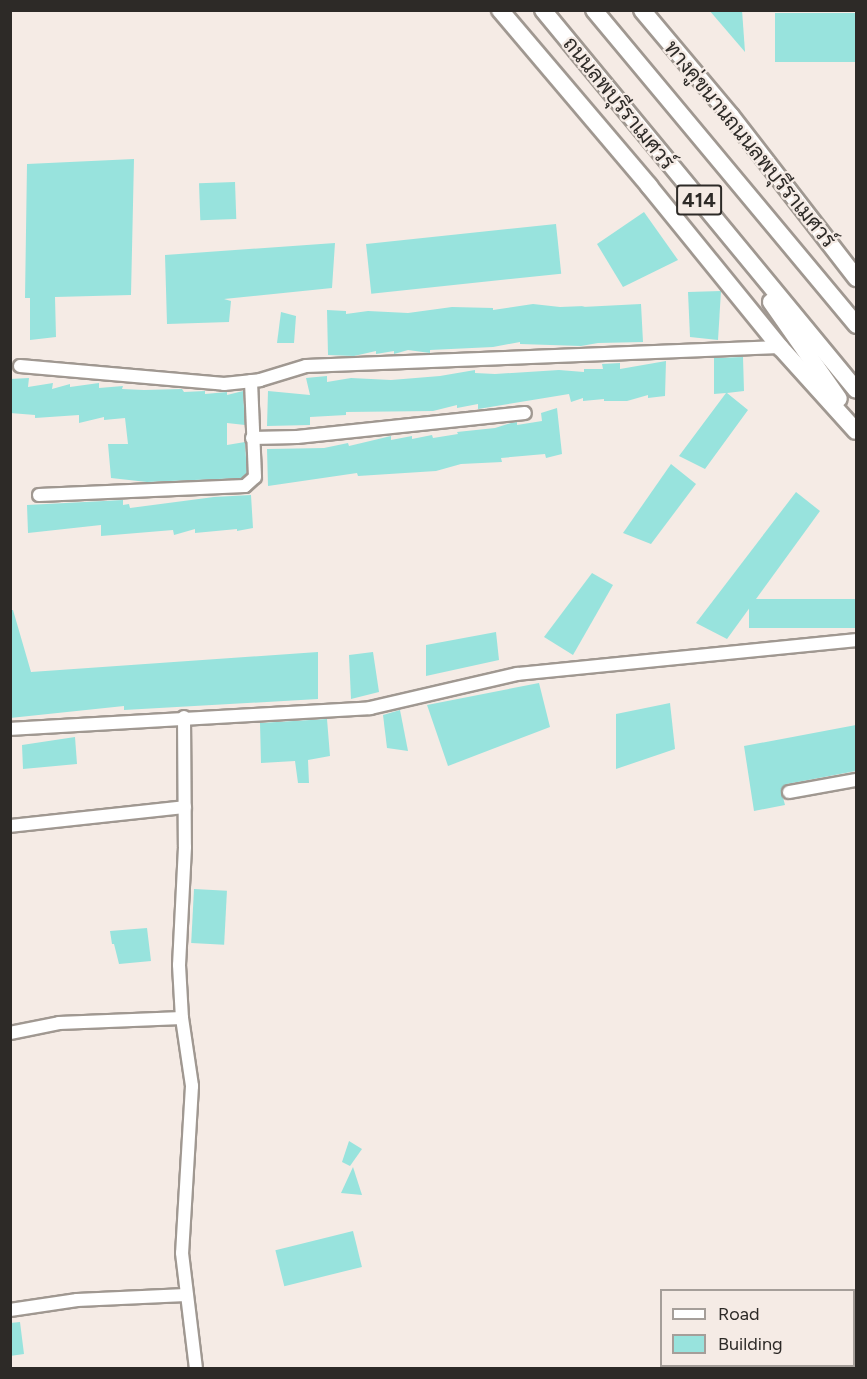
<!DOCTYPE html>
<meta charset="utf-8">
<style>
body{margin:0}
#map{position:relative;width:867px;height:1379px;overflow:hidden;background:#f5ebe5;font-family:Figtree,Sarabun,sans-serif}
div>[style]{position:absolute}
.building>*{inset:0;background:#98e3dd;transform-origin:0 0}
.roads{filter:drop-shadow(2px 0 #a09891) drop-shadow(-2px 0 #a09891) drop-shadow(0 2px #a09891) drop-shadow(0 -2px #a09891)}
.minor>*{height:12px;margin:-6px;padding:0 6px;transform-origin:6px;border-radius:6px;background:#fff}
.major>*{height:16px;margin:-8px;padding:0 8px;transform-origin:8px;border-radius:8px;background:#fff}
span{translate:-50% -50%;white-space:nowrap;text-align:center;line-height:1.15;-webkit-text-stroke:4.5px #f5ebe5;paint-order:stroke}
.shield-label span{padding:2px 4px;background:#f5ebe5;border:2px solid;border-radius:4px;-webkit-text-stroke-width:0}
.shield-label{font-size:20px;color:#2d2a27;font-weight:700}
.street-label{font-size:21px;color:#2d2a27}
.frame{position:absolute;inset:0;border:12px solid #2d2a27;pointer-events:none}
.legend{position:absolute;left:660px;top:1289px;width:195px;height:78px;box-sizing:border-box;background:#f5ebe5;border:2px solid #a59e99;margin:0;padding:8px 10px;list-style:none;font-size:18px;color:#2d2a27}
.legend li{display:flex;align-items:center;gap:12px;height:30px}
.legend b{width:30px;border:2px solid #a59e99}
</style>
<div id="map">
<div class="building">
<div style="clip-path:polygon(709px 10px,742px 10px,745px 52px)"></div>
<div style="left:856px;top:13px;width:49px;height:81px;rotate:90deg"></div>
<div style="clip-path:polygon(134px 159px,131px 295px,55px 297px,56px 337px,30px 340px,30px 298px,25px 298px,27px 164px)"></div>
<div style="left:235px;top:182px;width:37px;height:36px;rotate:88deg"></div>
<div style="clip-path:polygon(644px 212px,678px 260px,623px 287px,597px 244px)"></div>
<div style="left:556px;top:224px;width:50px;height:191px;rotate:84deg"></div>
<div style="clip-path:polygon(335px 243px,332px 288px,224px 299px,231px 301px,229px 322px,167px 324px,165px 255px)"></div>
<div style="clip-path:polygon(721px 291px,718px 340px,690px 337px,688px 292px)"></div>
<div style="clip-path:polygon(533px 304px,560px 307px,585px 306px,582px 307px,641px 304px,643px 342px,598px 343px,581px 346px,520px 344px,520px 342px,493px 347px,430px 350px,430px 353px,408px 350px,394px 354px,394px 351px,376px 354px,376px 351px,354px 356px,328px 355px,327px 310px,346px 311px,346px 314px,368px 311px,408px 313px,452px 307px,493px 308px,493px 310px)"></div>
<div style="clip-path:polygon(281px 312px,296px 316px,294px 343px,277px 343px)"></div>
<div style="clip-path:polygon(743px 357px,744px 391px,727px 393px,748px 410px,705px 469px,679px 456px,726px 393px,714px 394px,714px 358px)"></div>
<div style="clip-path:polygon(666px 361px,665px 396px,648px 398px,648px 395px,627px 401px,604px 401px,604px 399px,583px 401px,583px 398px,571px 402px,569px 394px,478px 409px,478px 404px,457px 408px,457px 405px,433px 411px,346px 412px,346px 415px,310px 417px,310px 425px,267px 426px,268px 391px,310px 395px,306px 378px,327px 376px,327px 382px,351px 378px,391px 380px,440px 376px,475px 370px,475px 373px,495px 374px,559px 370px,584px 372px,584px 369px,603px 369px,602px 364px,620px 363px,620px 369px)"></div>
<div style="clip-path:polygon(29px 378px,28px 387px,53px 383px,52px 389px,70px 384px,70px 387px,99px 383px,99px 388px,123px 386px,122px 389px,144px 390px,182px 389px,184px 392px,205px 391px,205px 394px,227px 392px,227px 395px,243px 391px,245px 425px,227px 423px,227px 445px,245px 442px,247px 473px,242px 478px,147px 482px,111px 478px,108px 444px,128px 444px,125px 418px,104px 420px,104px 417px,79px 423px,79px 415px,35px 418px,35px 415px,10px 413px,10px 379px)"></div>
<div style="clip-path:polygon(557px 408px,562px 454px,546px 458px,545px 454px,501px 458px,502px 462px,461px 464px,436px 471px,358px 476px,357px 473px,268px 486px,267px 449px,324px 448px,348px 443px,349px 446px,391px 436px,391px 440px,412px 436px,412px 439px,432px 435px,433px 438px,458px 434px,457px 432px,495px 428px,511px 423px,517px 422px,517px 425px,542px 421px,541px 413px)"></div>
<div style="clip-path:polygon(671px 464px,696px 484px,651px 544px,623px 533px)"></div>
<div style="clip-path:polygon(796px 492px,820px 511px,727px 639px,696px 623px)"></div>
<div style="clip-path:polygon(251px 495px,253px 528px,237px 531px,237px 529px,195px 533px,195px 529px,174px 535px,173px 530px,101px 536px,101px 525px,28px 533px,27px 505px,123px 500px,123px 505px,129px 504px,130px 508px,214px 497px)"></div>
<div style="clip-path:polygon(592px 573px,613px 585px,573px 655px,544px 637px)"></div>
<div style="left:856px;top:599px;width:29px;height:107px;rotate:90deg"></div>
<div style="clip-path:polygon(10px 610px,13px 610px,31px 672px,318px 652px,318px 699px,124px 710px,124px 706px,10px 718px)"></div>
<div style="clip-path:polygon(496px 632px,499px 660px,426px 676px,426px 645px)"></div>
<div style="clip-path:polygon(373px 652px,379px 692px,351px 699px,349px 655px)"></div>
<div style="clip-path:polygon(539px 683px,550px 727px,448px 766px,427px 705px)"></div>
<div style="clip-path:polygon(670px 703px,675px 749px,616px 769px,616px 714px)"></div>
<div style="clip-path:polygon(400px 710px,408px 751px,387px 748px,383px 715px)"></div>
<div style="clip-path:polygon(327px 719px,330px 756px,308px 760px,309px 783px,298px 783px,295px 761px,261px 763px,260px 723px)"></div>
<div style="clip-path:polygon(856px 725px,856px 771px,787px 784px,781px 790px,785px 805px,754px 811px,744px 746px)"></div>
<div style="clip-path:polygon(75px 737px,77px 764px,23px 769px,22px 745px)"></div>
<div style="left:194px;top:889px;width:33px;height:54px;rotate:3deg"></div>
<div style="clip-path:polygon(147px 928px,151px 961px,119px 964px,114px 944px,112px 944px,110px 931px)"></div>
<div style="clip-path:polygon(349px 1141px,362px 1149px,350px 1166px,342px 1162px)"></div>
<div style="clip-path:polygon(353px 1167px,362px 1195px,341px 1193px)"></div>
<div style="left:353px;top:1231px;width:37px;height:80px;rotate:76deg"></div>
<div style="clip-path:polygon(20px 1322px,24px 1354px,10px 1356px,10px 1323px)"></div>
</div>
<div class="roads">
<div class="minor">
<div style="left:20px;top:366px;width:205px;rotate:5deg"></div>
<div style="left:224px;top:384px;width:36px;rotate:-6deg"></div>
<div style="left:260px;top:380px;width:48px;rotate:-16.9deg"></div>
<div style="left:306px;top:366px;width:474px;rotate:-2.3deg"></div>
<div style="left:252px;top:438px;width:45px;rotate:-1.3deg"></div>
<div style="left:297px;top:437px;width:229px;rotate:-6deg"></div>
<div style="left:39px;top:495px;width:206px;rotate:-2.5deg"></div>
<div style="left:245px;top:486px;width:13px;rotate:-42deg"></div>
<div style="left:255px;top:477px;width:96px;rotate:-92.4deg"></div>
<div style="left:184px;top:717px;width:130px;rotate:89.6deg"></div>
<div style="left:185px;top:847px;width:118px;rotate:92.9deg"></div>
<div style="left:179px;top:965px;width:53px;rotate:86.8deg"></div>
<div style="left:182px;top:1018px;width:69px;rotate:81.6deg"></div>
<div style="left:192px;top:1086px;width:167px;rotate:93.4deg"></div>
<div style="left:182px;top:1253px;width:116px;rotate:83.1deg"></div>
<div style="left:10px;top:729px;width:361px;rotate:-3.3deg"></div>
<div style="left:370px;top:708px;width:151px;rotate:-13deg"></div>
<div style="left:517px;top:674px;width:341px;rotate:-5.7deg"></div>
<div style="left:789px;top:792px;width:68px;rotate:-10.2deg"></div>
<div style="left:10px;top:826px;width:176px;rotate:-6.2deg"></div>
<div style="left:10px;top:1033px;width:50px;rotate:-11.5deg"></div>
<div style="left:59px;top:1023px;width:123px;rotate:-2.3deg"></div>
<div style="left:10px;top:1310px;width:68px;rotate:-8.5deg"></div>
<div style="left:77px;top:1300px;width:109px;rotate:-2.6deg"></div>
</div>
<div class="major">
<div style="left:500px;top:10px;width:231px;rotate:49.7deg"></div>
<div style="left:649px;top:186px;width:208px;rotate:50.9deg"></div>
<div style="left:780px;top:347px;width:113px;rotate:47.9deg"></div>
<div style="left:543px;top:10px;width:492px;rotate:50.5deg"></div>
<div style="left:594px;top:10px;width:410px;rotate:50.2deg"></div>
<div style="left:642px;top:10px;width:138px;rotate:50deg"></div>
<div style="left:731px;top:116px;width:205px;rotate:52.3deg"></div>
<div style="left:771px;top:302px;width:118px;rotate:55deg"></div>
</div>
</div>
<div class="shield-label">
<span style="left:699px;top:200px">414</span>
</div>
<div class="street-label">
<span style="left:619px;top:103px;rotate:51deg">ถนนลพบุรีราเมศวร์</span>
<span style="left:750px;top:144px;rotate:51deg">ทางคู่ขนานถนนลพบุรีราเมศวร์</span>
</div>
<div class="frame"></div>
<ul class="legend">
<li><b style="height:8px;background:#fff"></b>Road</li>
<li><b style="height:16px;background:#98e3dd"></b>Building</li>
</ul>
</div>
